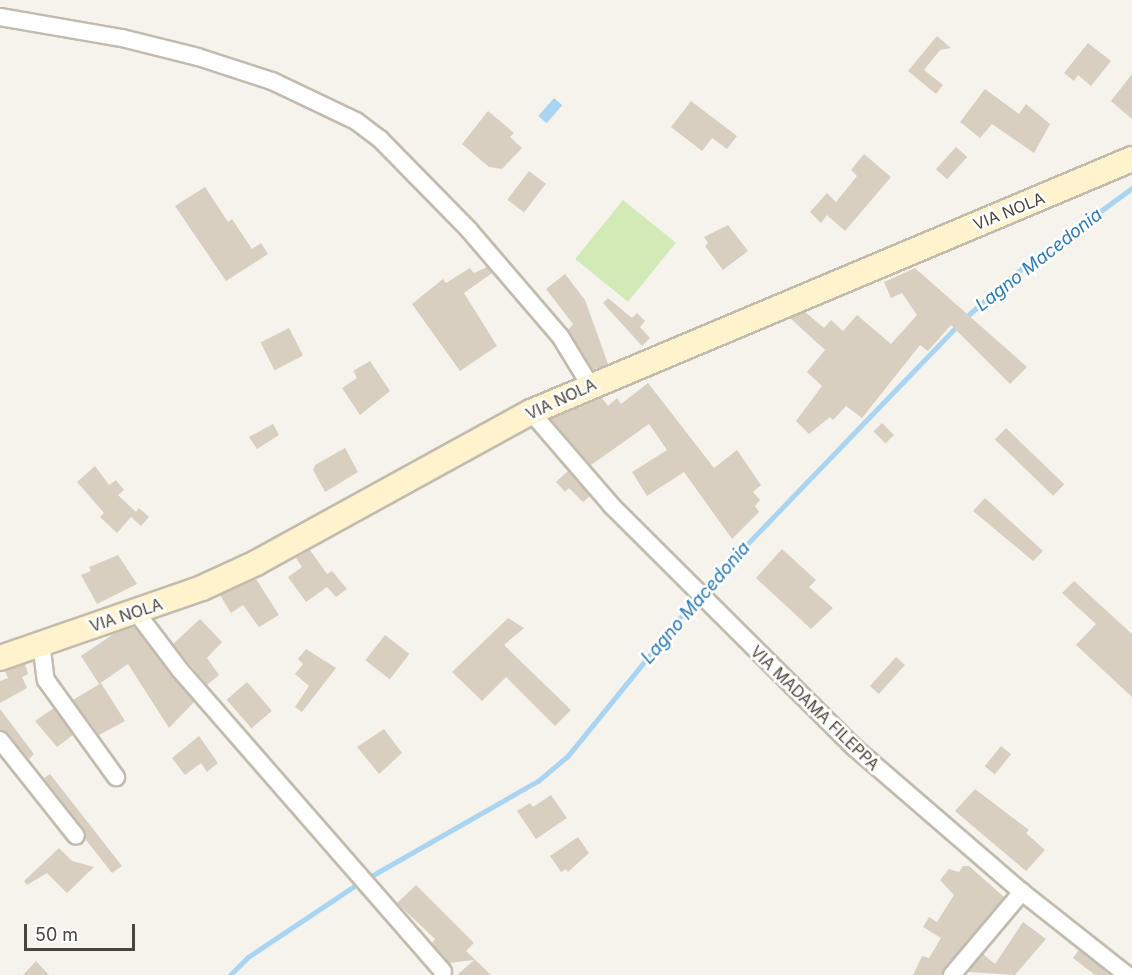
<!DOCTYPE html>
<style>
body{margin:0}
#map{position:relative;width:1132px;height:975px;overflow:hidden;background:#f6f3ec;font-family:Inter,sans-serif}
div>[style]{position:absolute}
.green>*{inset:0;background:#d2eab5;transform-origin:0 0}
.water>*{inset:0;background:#a9d4f2;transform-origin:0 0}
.stream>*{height:4.5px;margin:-2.25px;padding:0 2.25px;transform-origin:2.25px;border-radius:2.25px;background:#a9d4f2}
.building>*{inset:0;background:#d8cfc1;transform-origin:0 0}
.roads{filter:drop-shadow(2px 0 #c2bbae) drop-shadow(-2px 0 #c2bbae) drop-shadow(0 2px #c2bbae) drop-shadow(0 -2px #c2bbae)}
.street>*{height:16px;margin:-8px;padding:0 8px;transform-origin:8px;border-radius:8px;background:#fff}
.secondary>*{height:24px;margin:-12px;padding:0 12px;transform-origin:12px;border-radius:12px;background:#fff3cd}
span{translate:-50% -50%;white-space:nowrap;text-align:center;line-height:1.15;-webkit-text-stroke:5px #fff;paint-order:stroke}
.street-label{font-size:16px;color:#4b4439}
.water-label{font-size:18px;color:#2e7ab2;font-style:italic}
.scale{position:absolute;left:24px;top:924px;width:111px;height:27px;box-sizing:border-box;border:3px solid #4b4439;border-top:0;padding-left:8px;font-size:18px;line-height:21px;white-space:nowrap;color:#4b4439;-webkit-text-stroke:4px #fff;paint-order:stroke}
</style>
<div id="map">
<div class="green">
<div style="left:623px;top:200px;width:68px;height:76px;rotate:39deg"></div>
</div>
<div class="water">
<div style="left:554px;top:98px;width:11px;height:24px;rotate:41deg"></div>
</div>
<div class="stream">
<div style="left:965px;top:318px;width:68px;rotate:-41.4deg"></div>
<div style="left:1016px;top:273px;width:144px;rotate:-36.2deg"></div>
<div style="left:703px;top:590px;width:369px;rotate:-46.1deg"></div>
<div style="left:366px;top:879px;width:198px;rotate:-29.7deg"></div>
<div style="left:538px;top:781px;width:38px;rotate:-40deg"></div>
<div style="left:567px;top:757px;width:206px;rotate:-50.9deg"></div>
<div style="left:230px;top:975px;width:25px;rotate:-45deg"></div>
<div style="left:248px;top:957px;width:133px;rotate:-33.7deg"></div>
</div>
<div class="building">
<div style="clip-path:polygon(937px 36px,951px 48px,940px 50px,924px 70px,943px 85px,936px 94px,908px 71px)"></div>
<div style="clip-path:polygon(1088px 43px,1111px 61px,1091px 86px,1078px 75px,1074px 81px,1064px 73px)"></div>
<div style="clip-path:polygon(1132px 74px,1132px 119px,1111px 101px)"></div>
<div style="clip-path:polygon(985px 89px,1019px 114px,1026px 104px,1050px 124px,1034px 153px,992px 124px,980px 138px,960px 122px)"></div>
<div style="clip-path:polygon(691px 101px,737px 136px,727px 149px,712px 138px,702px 151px,671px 127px)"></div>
<div style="clip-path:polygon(488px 111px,514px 133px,510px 137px,522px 148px,502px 169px,489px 167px,462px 144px)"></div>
<div style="left:956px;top:147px;width:15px;height:30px;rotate:42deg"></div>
<div style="clip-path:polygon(864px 154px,891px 177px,845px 231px,827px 215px,821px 223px,810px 212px,827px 193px,836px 202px,857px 176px,851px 170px)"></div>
<div style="left:529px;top:171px;width:21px;height:36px;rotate:37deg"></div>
<div style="clip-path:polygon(205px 187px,228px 222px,232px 219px,252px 249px,261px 243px,268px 254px,226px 281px,175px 206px)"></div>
<div style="clip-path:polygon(728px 225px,748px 251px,723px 270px,705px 246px,708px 243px,704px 237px)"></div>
<div style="clip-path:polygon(487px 267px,492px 273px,464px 293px,497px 346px,460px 371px,412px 304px,443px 279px,446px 283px,470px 268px,474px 273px)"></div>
<div style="clip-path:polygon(915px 268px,1027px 367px,1010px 384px,951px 325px,928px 351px,920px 345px,862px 418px,846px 406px,833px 420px,830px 417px,809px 434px,796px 421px,822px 386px,807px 372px,825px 350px,790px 318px,805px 312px,824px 328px,831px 320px,843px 331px,857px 315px,891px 344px,917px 315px,902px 293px,891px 298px,884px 282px)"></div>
<div style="clip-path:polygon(565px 274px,585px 300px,608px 364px,593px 370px,568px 330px,573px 324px,546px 289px)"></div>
<div style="clip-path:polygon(608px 298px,632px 318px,637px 313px,645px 321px,640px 327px,650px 338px,642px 346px,603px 303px)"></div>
<div style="left:289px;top:328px;width:31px;height:32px;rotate:63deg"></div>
<div style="clip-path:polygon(370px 361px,390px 391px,360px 415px,342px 388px,357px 378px,353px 371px)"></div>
<div style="clip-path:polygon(648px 383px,714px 468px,737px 450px,761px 485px,753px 492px,760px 500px,755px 506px,759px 512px,732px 539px,684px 472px,647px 496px,632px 472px,667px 450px,649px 424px,591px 465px,551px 419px,602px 398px,608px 406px,617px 398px,621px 404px)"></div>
<div style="left:882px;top:423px;width:17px;height:12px;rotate:45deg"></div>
<div style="clip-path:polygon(273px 424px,279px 435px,257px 449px,249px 437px)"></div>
<div style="left:1006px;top:428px;width:81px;height:16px;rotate:44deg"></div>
<div style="clip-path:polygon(345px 448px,358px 472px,325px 492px,313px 470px,315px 465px)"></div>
<div style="clip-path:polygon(95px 466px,109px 485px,116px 480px,124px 490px,118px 495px,136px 512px,139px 508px,149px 517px,141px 526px,131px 517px,117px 533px,100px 517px,104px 513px,77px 482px)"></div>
<div style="clip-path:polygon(568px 471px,590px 496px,583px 502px,569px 488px,565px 492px,556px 482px)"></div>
<div style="clip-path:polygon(985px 498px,1043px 551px,1033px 561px,973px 511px)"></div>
<div style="clip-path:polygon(782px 549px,816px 580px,809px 587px,833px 608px,811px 629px,756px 578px)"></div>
<div style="clip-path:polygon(310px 550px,327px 574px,332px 571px,347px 589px,336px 597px,327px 587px,306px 602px,288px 577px,302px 567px,296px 558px)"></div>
<div style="clip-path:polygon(118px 555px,137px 584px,97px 604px,81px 575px,91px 571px,89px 567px)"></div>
<div style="clip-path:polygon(256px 579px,279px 615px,259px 627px,243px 605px,231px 613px,220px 595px)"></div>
<div style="clip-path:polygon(1074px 581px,1132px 634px,1132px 697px,1076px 645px,1096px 624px,1062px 593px)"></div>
<div style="clip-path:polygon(508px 618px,524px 628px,504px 645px,571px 710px,555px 726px,506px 677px,482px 701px,452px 672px)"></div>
<div style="clip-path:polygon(200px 619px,222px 642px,207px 658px,219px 675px,207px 685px,173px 644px)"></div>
<div style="clip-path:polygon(134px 627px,194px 702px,169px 728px,128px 664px,99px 684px,81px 656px,115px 633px)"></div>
<div style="left:385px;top:635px;width:31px;height:32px;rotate:38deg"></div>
<div style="clip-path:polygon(306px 649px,336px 668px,302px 712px,295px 707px,309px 686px,295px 674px,303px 664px,298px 659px)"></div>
<div style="left:896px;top:657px;width:12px;height:39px;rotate:42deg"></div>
<div style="clip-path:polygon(25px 664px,28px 674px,22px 677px,27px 688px,0 703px,0 681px,8px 678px,5px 671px)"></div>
<div style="left:247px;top:682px;width:38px;height:27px;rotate:49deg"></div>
<div style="clip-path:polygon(101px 683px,125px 721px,99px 735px,73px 700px)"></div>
<div style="clip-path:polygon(54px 708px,73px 735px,57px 747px,35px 721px)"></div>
<div style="clip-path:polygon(0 709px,34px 754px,29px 759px,8px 733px,0 730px)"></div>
<div style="clip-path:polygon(384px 729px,402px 753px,379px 774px,357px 747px)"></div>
<div style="clip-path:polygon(199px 736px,218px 763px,207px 772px,201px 763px,185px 775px,172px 758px)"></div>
<div style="left:1001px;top:746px;width:13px;height:26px;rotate:39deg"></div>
<div style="clip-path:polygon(50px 774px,122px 866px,112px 873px,86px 840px,84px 829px,44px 778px)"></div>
<div style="clip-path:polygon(975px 789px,1029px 830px,1026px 833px,1045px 850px,1026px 871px,955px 811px)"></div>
<div style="clip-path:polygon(551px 795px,567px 818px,536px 839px,517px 811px,530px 803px,533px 807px)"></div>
<div style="clip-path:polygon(578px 837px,589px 853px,568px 872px,566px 869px,561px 872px,550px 856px)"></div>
<div style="clip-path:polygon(59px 848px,72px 861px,94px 867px,67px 893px,47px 873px,27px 885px,24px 881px)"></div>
<div style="clip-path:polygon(963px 866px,969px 866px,1004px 897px,942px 975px,913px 975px,922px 956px,929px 958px,941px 938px,923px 927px,929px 917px,937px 922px,954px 895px,940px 880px,949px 869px,959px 872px)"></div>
<div style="clip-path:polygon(416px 885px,474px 943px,466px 951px,491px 975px,457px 975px,474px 960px,449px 963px,432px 943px,435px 939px,397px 903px)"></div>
<div style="clip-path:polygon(1023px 922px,1046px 939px,1015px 975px,968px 972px,983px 954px,995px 964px)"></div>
<div style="clip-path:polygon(1079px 950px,1110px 975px,1095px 975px,1073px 958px)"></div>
<div style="clip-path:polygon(36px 961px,49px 975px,23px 975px)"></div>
</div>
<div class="roads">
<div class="street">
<div style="left:0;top:17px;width:124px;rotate:9.8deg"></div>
<div style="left:122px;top:38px;width:78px;rotate:14deg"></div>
<div style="left:198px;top:57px;width:78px;rotate:18deg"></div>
<div style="left:272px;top:81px;width:93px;rotate:25.5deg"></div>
<div style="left:356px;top:121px;width:30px;rotate:37deg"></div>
<div style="left:380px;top:139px;width:127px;rotate:45.6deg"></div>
<div style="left:469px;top:230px;width:140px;rotate:49.4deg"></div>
<div style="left:560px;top:336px;width:57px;rotate:58.5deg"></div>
<div style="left:531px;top:412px;width:124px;rotate:49.2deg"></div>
<div style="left:612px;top:506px;width:343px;rotate:44.9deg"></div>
<div style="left:855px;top:748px;width:221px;rotate:40.8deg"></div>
<div style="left:1022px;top:892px;width:134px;rotate:38.3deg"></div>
<div style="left:136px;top:612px;width:73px;rotate:52.8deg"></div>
<div style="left:180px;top:670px;width:400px;rotate:48.9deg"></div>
<div style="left:41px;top:642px;width:38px;rotate:83deg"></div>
<div style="left:46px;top:680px;width:120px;rotate:54.2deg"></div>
<div style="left:0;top:740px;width:122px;rotate:51.6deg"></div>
<div style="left:952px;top:975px;width:109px;rotate:-49.9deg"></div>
</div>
<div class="secondary">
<div style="left:0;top:658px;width:214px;rotate:-19.1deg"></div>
<div style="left:202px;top:588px;width:60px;rotate:-24.8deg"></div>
<div style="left:256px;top:563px;width:314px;rotate:-28.8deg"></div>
<div style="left:531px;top:412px;width:652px;rotate:-22.83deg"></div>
</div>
</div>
<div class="street-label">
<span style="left:1009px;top:211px;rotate:-22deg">VIA NOLA</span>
<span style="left:561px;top:399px;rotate:-25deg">VIA NOLA</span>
<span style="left:126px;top:615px;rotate:-18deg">VIA NOLA</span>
<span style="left:815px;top:708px;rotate:44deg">VIA MADAMA FILEPPA</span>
</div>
<div class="water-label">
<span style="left:1039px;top:260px;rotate:-38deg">Lagno Macedonia</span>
<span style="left:696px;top:603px;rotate:-49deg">Lagno Macedonia</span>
</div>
<div class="scale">50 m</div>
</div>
